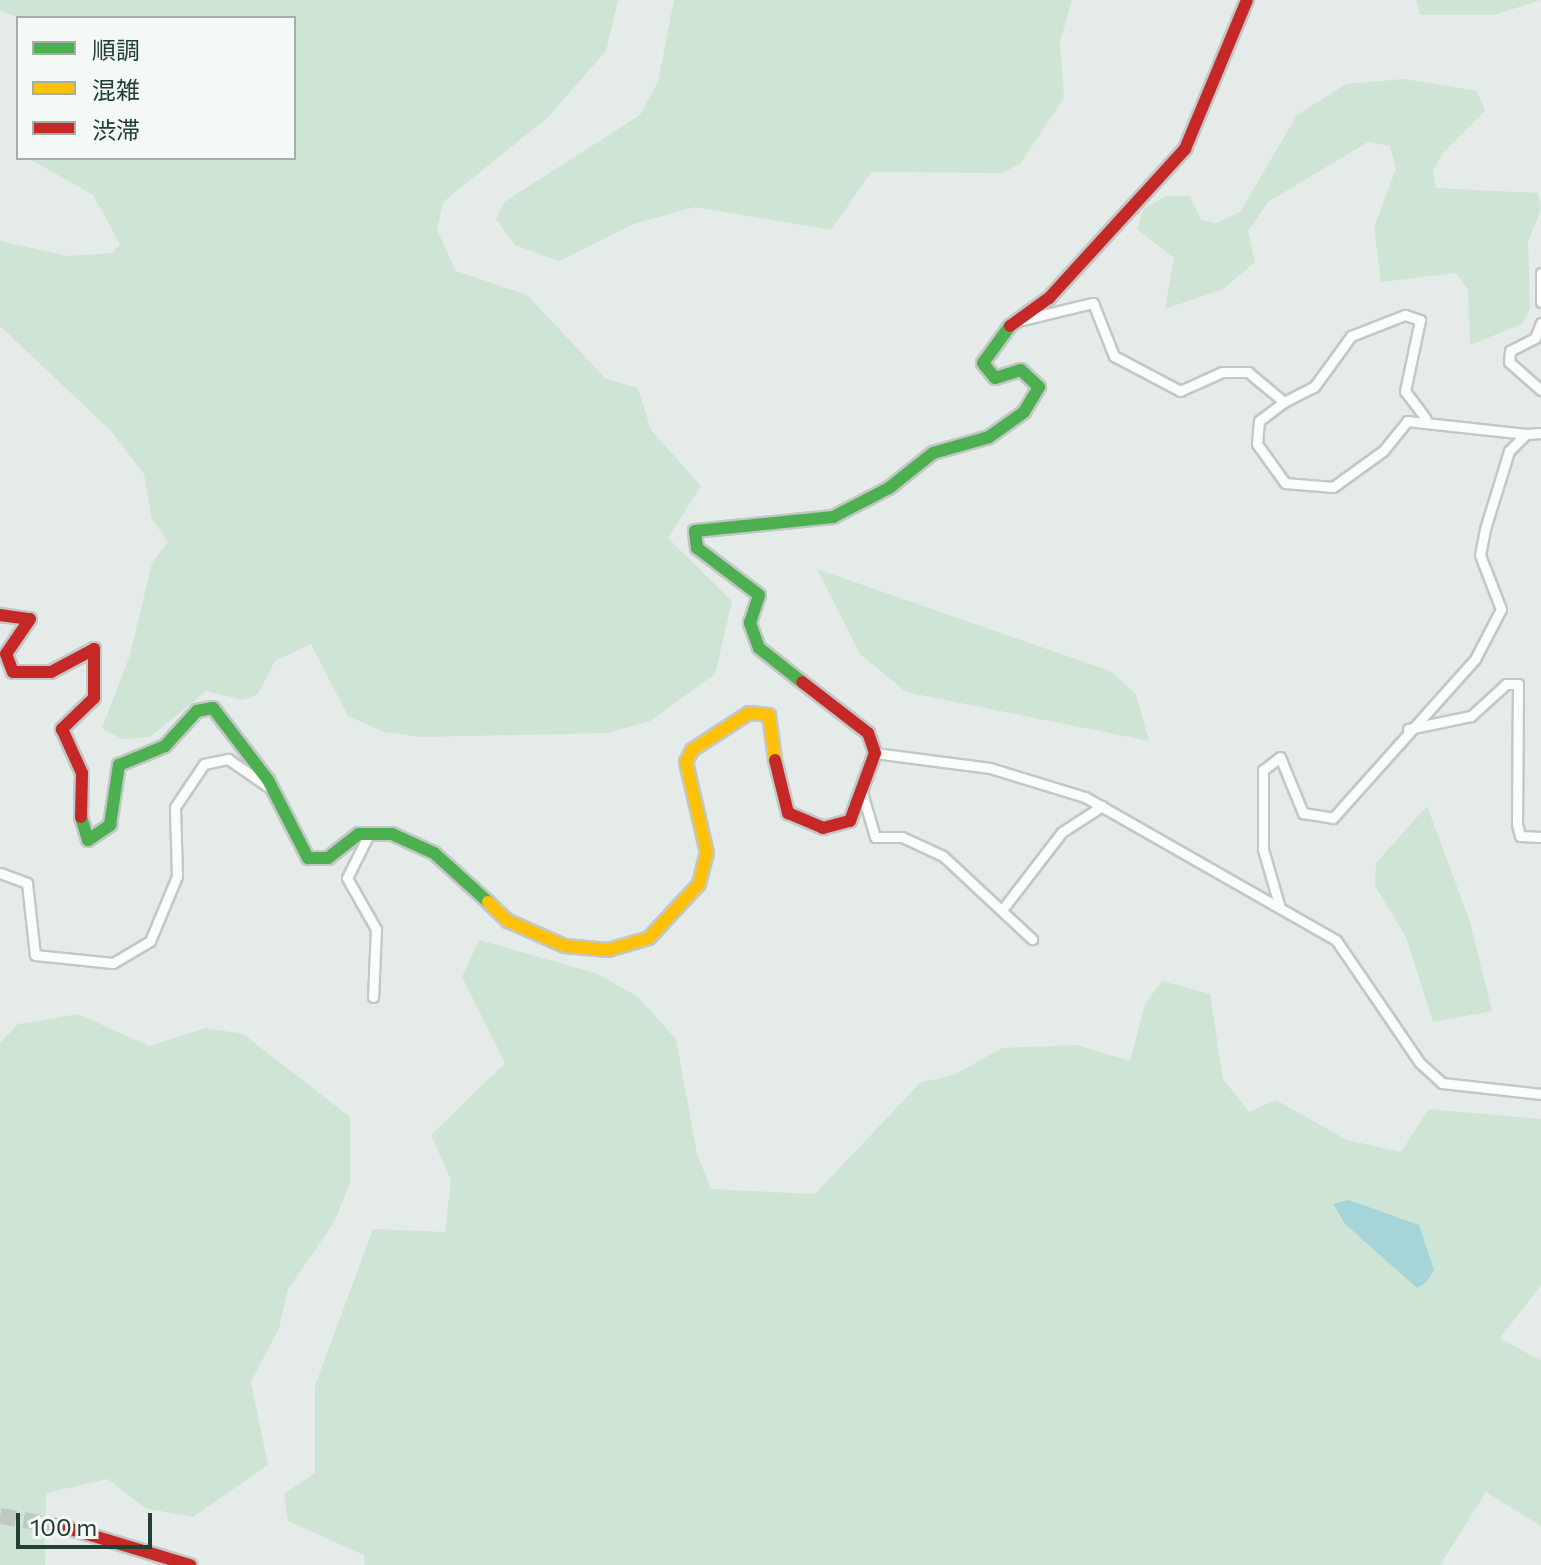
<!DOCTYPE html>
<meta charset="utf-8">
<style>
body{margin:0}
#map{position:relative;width:1541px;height:1565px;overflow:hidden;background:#e5ebe8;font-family:Commissioner,"Noto Sans JP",sans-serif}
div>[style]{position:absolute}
.green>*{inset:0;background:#cee4d4}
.water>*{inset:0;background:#a6d5d9}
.highway-tunnel>*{height:16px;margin-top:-8px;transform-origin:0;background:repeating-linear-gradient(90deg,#bec9c4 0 16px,transparent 0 24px)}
.roads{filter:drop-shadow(2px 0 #c2c8c5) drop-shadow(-2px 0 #c2c8c5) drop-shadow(0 2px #c2c8c5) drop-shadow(0 -2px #c2c8c5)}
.street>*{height:9px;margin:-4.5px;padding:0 4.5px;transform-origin:4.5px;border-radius:4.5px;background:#fbfcfc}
.fast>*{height:12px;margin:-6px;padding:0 6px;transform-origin:6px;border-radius:6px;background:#4caf50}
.slow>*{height:12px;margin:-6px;padding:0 6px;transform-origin:6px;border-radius:6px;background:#ffc107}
.jam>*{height:12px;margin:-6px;padding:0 6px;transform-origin:6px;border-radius:6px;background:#c62828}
span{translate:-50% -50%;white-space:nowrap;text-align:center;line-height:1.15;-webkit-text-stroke:8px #f4f9f6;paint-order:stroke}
.legend{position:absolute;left:16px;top:16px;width:280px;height:144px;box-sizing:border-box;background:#f4f9f6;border:2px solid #a0afa9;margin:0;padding:10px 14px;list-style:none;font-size:24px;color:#223f36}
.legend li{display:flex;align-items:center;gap:16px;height:40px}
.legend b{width:40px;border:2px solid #a0afa9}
.scale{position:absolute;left:16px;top:1513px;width:136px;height:36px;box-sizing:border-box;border:4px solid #223f36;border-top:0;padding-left:10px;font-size:24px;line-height:28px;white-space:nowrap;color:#223f36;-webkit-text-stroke:6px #f4f9f6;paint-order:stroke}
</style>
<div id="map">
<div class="green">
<div style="clip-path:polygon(0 0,618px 0,606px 51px,547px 118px,443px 202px,437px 230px,456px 271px,527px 295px,606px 379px,638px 388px,651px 430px,701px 486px,668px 538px,732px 601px,715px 674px,650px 721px,607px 733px,422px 737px,384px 732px,348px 716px,311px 644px,275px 661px,258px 694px,243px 700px,206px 691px,150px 737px,122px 739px,102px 728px,130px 655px,152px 563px,168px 542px,152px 519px,144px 474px,110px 430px,0 326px,0 241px,68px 256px,112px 253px,120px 244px,93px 195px,28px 158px,294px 158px,294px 18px,19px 18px,0 10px)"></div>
<div style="clip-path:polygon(674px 0,1072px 0,1060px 42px,1064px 98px,1020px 164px,1001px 173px,871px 172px,831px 230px,695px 207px,636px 223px,559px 261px,515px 245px,496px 219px,504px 202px,640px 115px,658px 82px)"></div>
<div style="clip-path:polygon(1416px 0,1541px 0,1494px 15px,1420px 15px)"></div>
<div style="clip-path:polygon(1404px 79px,1477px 91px,1485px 111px,1443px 153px,1433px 170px,1436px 188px,1538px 193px,1541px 209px,1528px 242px,1530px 308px,1522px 324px,1470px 345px,1468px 290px,1456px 273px,1381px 282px,1374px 227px,1396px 169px,1390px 146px,1368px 142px,1269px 201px,1248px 231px,1255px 262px,1223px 289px,1165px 309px,1174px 258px,1137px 229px,1143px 210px,1165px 196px,1190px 196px,1201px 220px,1216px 223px,1240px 212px,1297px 115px,1346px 84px)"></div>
<div style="clip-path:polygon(817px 569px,1110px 671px,1136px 694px,1149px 741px,906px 692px,860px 654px)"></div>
<div style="clip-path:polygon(1427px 806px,1470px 922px,1492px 1011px,1433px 1022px,1406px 937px,1375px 886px,1376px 863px)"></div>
<div style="clip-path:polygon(479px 940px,598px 974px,638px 997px,676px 1039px,697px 1154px,711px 1189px,815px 1194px,920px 1083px,956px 1074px,1002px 1048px,1077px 1045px,1130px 1061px,1145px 1004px,1162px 981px,1210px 994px,1223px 1079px,1249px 1112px,1276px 1100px,1347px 1140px,1401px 1152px,1429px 1109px,1541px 1119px,1541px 1285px,1500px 1338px,1541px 1361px,1541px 1526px,1486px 1492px,1440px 1565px,365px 1565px,364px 1555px,288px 1521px,284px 1494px,315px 1473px,315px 1386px,373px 1229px,445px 1232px,451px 1180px,431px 1135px,505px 1063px,462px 977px)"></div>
<div style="clip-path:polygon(78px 1014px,149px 1046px,206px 1028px,243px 1034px,350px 1117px,350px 1184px,333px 1224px,288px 1289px,279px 1328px,251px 1382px,268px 1465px,193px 1517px,145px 1508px,108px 1479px,46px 1493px,45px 1565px,0 1565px,0 1043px,18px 1024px)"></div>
</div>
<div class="water">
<div style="clip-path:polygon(1349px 1200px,1419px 1225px,1434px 1270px,1426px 1283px,1417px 1288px,1345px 1224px,1333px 1204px)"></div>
</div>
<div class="highway-tunnel">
<div style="left:0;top:1516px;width:65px;rotate:9.8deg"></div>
</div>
<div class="roads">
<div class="street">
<div style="left:1541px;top:273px;width:29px;rotate:90deg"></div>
<div style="left:1022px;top:320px;width:73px;rotate:-13.5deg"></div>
<div style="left:1093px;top:303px;width:57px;rotate:68.4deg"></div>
<div style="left:1114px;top:356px;width:75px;rotate:27.9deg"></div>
<div style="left:1180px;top:391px;width:46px;rotate:-24.3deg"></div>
<div style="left:1222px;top:372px;width:26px"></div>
<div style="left:1248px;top:372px;width:47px;rotate:39.8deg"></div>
<div style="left:1284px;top:402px;width:31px;rotate:143deg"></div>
<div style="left:1259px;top:421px;width:23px;rotate:95deg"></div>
<div style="left:1257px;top:444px;width:48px;rotate:54.3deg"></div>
<div style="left:1285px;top:483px;width:48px;rotate:4.8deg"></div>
<div style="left:1333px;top:487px;width:62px;rotate:-35.8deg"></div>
<div style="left:1383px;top:451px;width:38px;rotate:-51deg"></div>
<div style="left:1407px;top:421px;width:120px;rotate:6.2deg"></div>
<div style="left:1541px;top:323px;width:16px;rotate:112deg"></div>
<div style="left:1535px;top:338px;width:28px;rotate:153deg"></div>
<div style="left:1510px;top:351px;width:11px;rotate:95deg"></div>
<div style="left:1509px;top:362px;width:43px;rotate:41.2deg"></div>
<div style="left:1284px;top:402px;width:34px;rotate:-27deg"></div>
<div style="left:1314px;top:387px;width:63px;rotate:-54deg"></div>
<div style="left:1351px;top:336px;width:58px;rotate:-21.3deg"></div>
<div style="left:1405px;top:315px;width:16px;rotate:18deg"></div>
<div style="left:1420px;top:320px;width:73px;rotate:101.9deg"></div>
<div style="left:1405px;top:391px;width:34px;rotate:53deg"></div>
<div style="left:1408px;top:729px;width:64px;rotate:-11.7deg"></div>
<div style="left:1471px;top:716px;width:47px;rotate:-42.4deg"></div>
<div style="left:1506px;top:684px;width:12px"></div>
<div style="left:1518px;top:684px;width:140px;rotate:90.4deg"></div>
<div style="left:1517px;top:824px;width:12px;rotate:76deg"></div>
<div style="left:1520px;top:836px;width:21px;rotate:3deg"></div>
<div style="left:875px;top:753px;width:116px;rotate:7.4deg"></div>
<div style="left:990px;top:768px;width:99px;rotate:17deg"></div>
<div style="left:1085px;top:797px;width:289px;rotate:29.7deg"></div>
<div style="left:1336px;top:940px;width:149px;rotate:55.7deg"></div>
<div style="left:1420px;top:1063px;width:30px;rotate:42deg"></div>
<div style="left:1442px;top:1083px;width:100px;rotate:6.3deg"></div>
<div style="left:861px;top:789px;width:50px;rotate:73.7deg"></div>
<div style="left:875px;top:837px;width:27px"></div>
<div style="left:902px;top:837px;width:45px;rotate:24.9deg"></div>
<div style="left:943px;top:856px;width:122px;rotate:43deg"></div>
<div style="left:370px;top:832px;width:51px;rotate:116.6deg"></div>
<div style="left:347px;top:878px;width:59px;rotate:60.4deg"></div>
<div style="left:376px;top:929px;width:68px;rotate:92.5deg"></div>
<div style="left:0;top:873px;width:29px;rotate:20deg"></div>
<div style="left:27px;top:883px;width:72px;rotate:83.7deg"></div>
<div style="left:35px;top:955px;width:78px;rotate:5.9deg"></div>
<div style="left:113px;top:963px;width:43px;rotate:-30.7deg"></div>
<div style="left:150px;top:941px;width:70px;rotate:-67.4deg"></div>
<div style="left:177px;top:876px;width:69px;rotate:-91.7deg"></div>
<div style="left:175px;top:807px;width:52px;rotate:-56deg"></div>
<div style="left:204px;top:764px;width:25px;rotate:-12deg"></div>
<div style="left:228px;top:759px;width:55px;rotate:34.6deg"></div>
<div style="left:1005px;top:906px;width:93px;rotate:-52.4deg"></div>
<div style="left:1062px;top:832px;width:48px;rotate:-33deg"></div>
<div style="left:1280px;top:908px;width:61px;rotate:-106.1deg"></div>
<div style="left:1263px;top:849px;width:79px;rotate:-90deg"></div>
<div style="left:1263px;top:770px;width:21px;rotate:-37deg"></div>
<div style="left:1280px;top:757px;width:61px;rotate:67.7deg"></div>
<div style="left:1303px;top:813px;width:30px;rotate:9deg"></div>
<div style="left:1333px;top:818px;width:213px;rotate:-48.2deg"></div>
<div style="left:1475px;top:659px;width:56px;rotate:-62.5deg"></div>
<div style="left:1501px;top:609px;width:58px;rotate:-111.3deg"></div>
<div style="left:1480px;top:555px;width:26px;rotate:-79deg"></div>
<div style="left:1485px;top:529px;width:82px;rotate:-72.9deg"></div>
<div style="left:1509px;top:451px;width:24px;rotate:-45deg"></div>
<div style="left:1526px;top:434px;width:15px;rotate:-4deg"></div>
</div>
<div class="fast">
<div style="left:802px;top:682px;width:55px;rotate:-141.7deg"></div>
<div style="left:759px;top:648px;width:27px;rotate:-110deg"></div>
<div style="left:750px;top:623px;width:29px;rotate:-72deg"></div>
<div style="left:759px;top:595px;width:78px;rotate:-142.8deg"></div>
<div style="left:697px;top:548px;width:17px;rotate:-97deg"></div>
<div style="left:695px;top:531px;width:139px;rotate:-5.8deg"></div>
<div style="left:833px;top:517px;width:63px;rotate:-27.4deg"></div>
<div style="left:889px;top:488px;width:56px;rotate:-38.5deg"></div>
<div style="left:933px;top:453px;width:58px;rotate:-15.9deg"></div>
<div style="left:989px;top:437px;width:43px;rotate:-35.5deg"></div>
<div style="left:1024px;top:412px;width:29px;rotate:-59deg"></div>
<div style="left:1039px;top:387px;width:25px;rotate:-137deg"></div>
<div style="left:1021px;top:370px;width:27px;rotate:163deg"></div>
<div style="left:995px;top:378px;width:19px;rotate:-129deg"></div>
<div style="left:983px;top:363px;width:46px;rotate:-53.9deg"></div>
<div style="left:81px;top:817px;width:24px;rotate:73deg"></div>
<div style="left:88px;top:840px;width:27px;rotate:-34deg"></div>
<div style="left:110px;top:825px;width:61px;rotate:-81.5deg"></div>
<div style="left:119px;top:765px;width:50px;rotate:-22.4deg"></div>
<div style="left:165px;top:746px;width:47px;rotate:-47.6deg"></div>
<div style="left:197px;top:711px;width:16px;rotate:-11deg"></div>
<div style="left:213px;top:708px;width:91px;rotate:52.6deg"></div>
<div style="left:268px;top:780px;width:88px;rotate:62.9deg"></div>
<div style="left:308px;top:858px;width:20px"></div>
<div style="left:328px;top:858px;width:39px;rotate:-38deg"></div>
<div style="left:359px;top:834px;width:33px"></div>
<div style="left:392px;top:834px;width:46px;rotate:24.3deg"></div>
<div style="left:434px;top:853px;width:73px;rotate:42.2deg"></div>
</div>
<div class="slow">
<div style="left:488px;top:902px;width:28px;rotate:44deg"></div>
<div style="left:508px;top:921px;width:62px;rotate:23.7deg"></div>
<div style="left:565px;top:946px;width:43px;rotate:5.3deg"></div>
<div style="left:608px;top:950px;width:43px;rotate:-16.3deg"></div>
<div style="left:649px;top:938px;width:74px;rotate:-47.2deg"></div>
<div style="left:699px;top:884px;width:32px;rotate:-76deg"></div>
<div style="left:707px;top:853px;width:93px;rotate:-103deg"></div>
<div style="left:686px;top:762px;width:13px;rotate:-63deg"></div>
<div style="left:692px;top:750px;width:68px;rotate:-33deg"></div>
<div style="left:749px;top:713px;width:20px;rotate:6deg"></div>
<div style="left:769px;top:715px;width:45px;rotate:82.4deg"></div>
</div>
<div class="jam">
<div style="left:1010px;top:326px;width:48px;rotate:-35.7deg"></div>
<div style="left:1049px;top:298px;width:202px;rotate:-47.6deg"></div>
<div style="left:1185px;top:149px;width:161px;rotate:-67.4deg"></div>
<div style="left:0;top:615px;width:30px;rotate:8deg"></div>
<div style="left:30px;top:619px;width:42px;rotate:124.4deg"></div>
<div style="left:6px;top:654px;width:19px;rotate:69deg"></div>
<div style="left:13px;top:672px;width:38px"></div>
<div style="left:51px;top:672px;width:49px;rotate:-28.1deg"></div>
<div style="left:94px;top:649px;width:49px;rotate:90deg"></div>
<div style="left:94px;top:698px;width:45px;rotate:135.9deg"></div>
<div style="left:62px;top:729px;width:48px;rotate:65.6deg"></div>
<div style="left:82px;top:773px;width:44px;rotate:91.3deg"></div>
<div style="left:775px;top:760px;width:55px;rotate:76.2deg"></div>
<div style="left:788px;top:813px;width:38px;rotate:23deg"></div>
<div style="left:823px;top:828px;width:28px;rotate:-15deg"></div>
<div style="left:850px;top:821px;width:72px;rotate:-69.8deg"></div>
<div style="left:875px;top:753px;width:21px;rotate:-109deg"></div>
<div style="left:868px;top:733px;width:83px;rotate:-142.3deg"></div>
<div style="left:64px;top:1527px;width:132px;rotate:16.8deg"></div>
</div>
</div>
<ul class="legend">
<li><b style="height:10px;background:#4caf50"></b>順調</li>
<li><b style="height:10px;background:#ffc107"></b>混雑</li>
<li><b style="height:10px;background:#c62828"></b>渋滞</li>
</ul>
<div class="scale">100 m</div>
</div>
